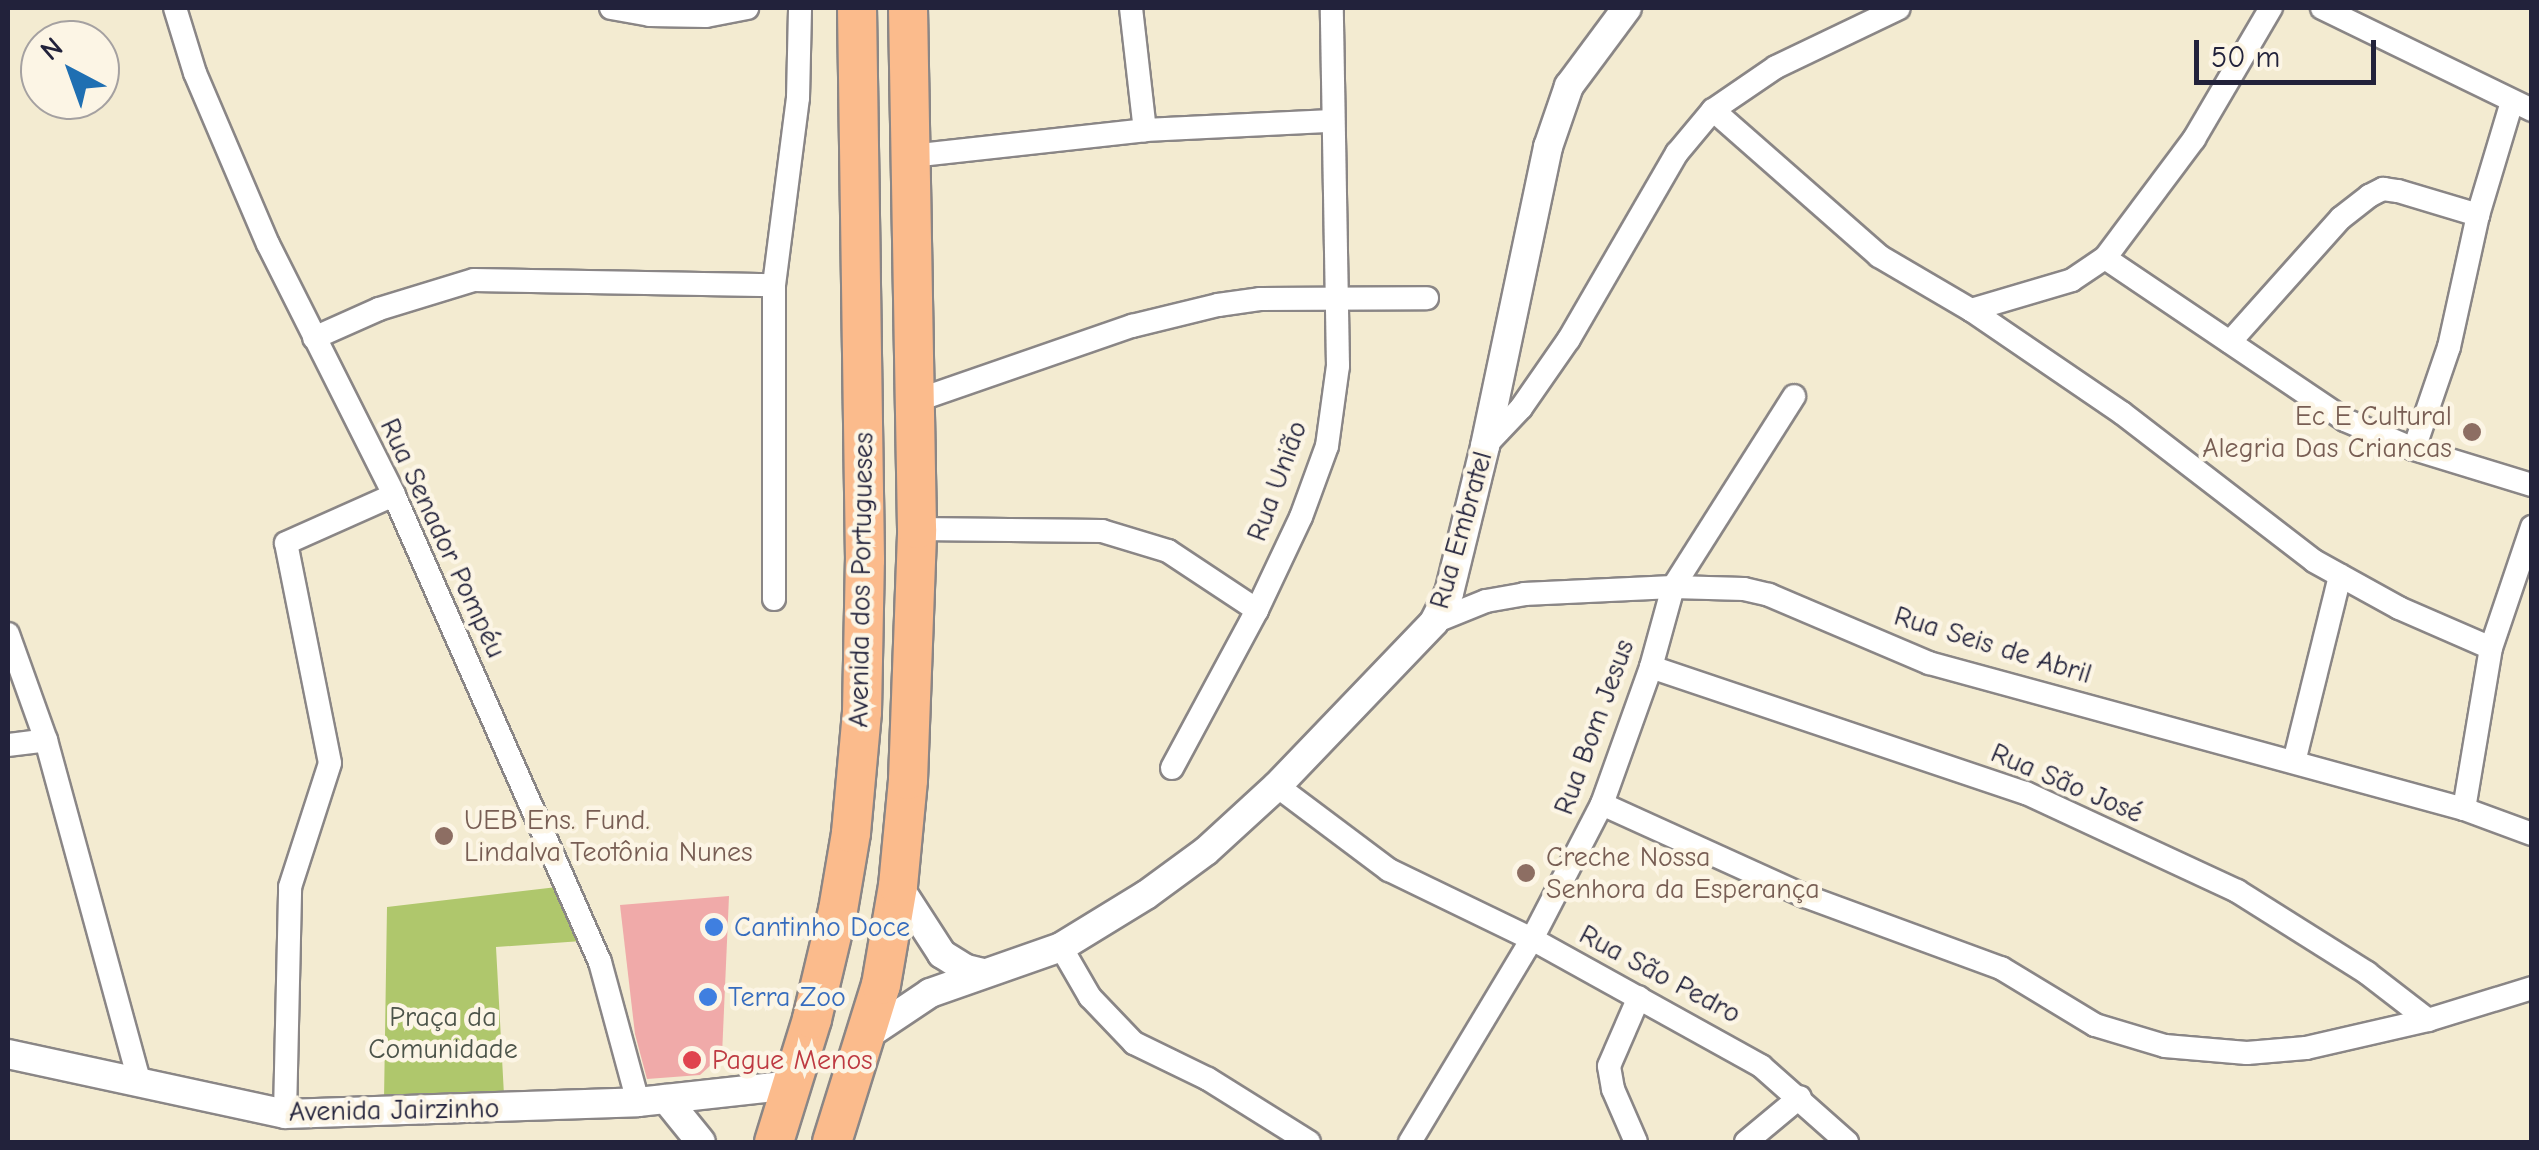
<!DOCTYPE html>
<meta charset="utf-8">
<style>
body{margin:0}
#map{position:relative;width:2539px;height:1150px;overflow:hidden;background:#f3ebd1;font-family:"Comic Neue",sans-serif}
div>[style]{position:absolute}
.green>*{inset:0;background:#afc76c}
.building>*{inset:0;background:#f0aaa9}
.roads{filter:drop-shadow(2px 0 #8a8686) drop-shadow(-2px 0 #8a8686) drop-shadow(0 2px #8a8686) drop-shadow(0 -2px #8a8686)}
.minor>*{height:22px;margin:-11px;padding:0 11px;transform-origin:11px;border-radius:11px;background:#fff}
.tertiary>*{height:28px;margin:-14px;padding:0 14px;transform-origin:14px;border-radius:14px;background:#fff}
.trunk>*{height:38px;margin:-19px;padding:0 19px;transform-origin:19px;border-radius:19px;background:#fbbb8c}
.dots>*{width:28px;height:28px;translate:-50% -50%;box-sizing:border-box;border:5px solid #fcf5e5;border-radius:50%}
span{translate:-50% -50%;white-space:nowrap;text-align:center;line-height:1.15;-webkit-text-stroke:9px #fcf5e5;paint-order:stroke}
.education-label{font-size:28px;color:#785e54}
.right{translate:-100% -50%;text-align:right}
.left{translate:0 -50%;text-align:left}
.street-label{font-size:28px;color:#22223b}
.shop-label{font-size:28px;color:#366cbe}
.park-label{font-size:28px;color:#4c544a}
.health-label{font-size:28px;color:#be3a42}
.frame{position:absolute;inset:0;border:10px solid #22223b;pointer-events:none}
.north{position:absolute;left:20px;top:20px;width:100px;height:100px;box-sizing:border-box;background:#fcf5e5;border:2px solid #a5a1a1;border-radius:50%;rotate:319deg;font-size:28px;font-weight:700;line-height:40px;text-align:center;color:#22223b}
.north::after{content:'';display:block;margin:auto;width:35px;height:45px;background:#1f6fb2;clip-path:polygon(50% 0,100% 100%,50% 72%,0 100%)}
.scale{position:absolute;left:2194px;top:40px;width:182px;height:45px;box-sizing:border-box;border:5px solid #22223b;border-top:0;padding-left:12px;font-size:30px;line-height:35px;white-space:nowrap;color:#22223b;-webkit-text-stroke:8px #fcf5e5;paint-order:stroke}
</style>
<div id="map">
<div class="green">
<div style="clip-path:polygon(557px 887px,582px 941px,496px 947px,504px 1095px,384px 1100px,387px 907px)"></div>
</div>
<div class="building">
<div style="clip-path:polygon(729px 896px,722px 1055px,700px 1075px,647px 1079px,635px 1034px,620px 905px)"></div>
</div>
<div class="roads">
<div class="minor">
<div style="left:175px;top:8px;width:68px;rotate:72.9deg"></div>
<div style="left:195px;top:73px;width:186px;rotate:66.9deg"></div>
<div style="left:268px;top:244px;width:281px;rotate:63.3deg"></div>
<div style="left:394px;top:495px;width:510px;rotate:66.2deg"></div>
<div style="left:600px;top:962px;width:145px;rotate:74.8deg"></div>
<div style="left:611px;top:8px;width:40px;rotate:10deg"></div>
<div style="left:650px;top:15px;width:56px;rotate:1deg"></div>
<div style="left:706px;top:16px;width:42px;rotate:-11deg"></div>
<div style="left:1131px;top:8px;width:123px;rotate:83.5deg"></div>
<div style="left:2322px;top:8px;width:233px;rotate:25.9deg"></div>
<div style="left:1713px;top:110px;width:221px;rotate:41.3deg"></div>
<div style="left:1879px;top:256px;width:107px;rotate:30.4deg"></div>
<div style="left:1971px;top:310px;width:183px;rotate:34.3deg"></div>
<div style="left:2122px;top:413px;width:242px;rotate:37.6deg"></div>
<div style="left:2314px;top:561px;width:97px;rotate:28.9deg"></div>
<div style="left:2399px;top:608px;width:100px;rotate:23.5deg"></div>
<div style="left:911px;top:156px;width:235px;rotate:-6.3deg"></div>
<div style="left:1145px;top:130px;width:187px;rotate:-2.8deg"></div>
<div style="left:2105px;top:258px;width:290px;rotate:34deg"></div>
<div style="left:2345px;top:420px;width:75px;rotate:22.8deg"></div>
<div style="left:2414px;top:449px;width:123px;rotate:17deg"></div>
<div style="left:1971px;top:310px;width:105px;rotate:-16.5deg"></div>
<div style="left:2072px;top:280px;width:40px;rotate:-34deg"></div>
<div style="left:2105px;top:258px;width:149px;rotate:-53.2deg"></div>
<div style="left:2194px;top:139px;width:152px;rotate:-59.6deg"></div>
<div style="left:314px;top:338px;width:71px;rotate:-24deg"></div>
<div style="left:379px;top:309px;width:99px;rotate:-17deg"></div>
<div style="left:474px;top:280px;width:300px;rotate:1deg"></div>
<div style="left:2230px;top:342px;width:166px;rotate:-48.2deg"></div>
<div style="left:2341px;top:218px;width:36px;rotate:-38deg"></div>
<div style="left:2369px;top:196px;width:16px;rotate:-27deg"></div>
<div style="left:2383px;top:189px;width:15px;rotate:8deg"></div>
<div style="left:2398px;top:191px;width:84px;rotate:16.7deg"></div>
<div style="left:2478px;top:215px;width:118px;rotate:-73.3deg"></div>
<div style="left:915px;top:401px;width:230px;rotate:-19.1deg"></div>
<div style="left:1132px;top:326px;width:89px;rotate:-13.7deg"></div>
<div style="left:1218px;top:305px;width:42px;rotate:-8.1deg"></div>
<div style="left:1260px;top:299px;width:167px;rotate:-0.3deg"></div>
<div style="left:1485px;top:446px;width:52px;rotate:-46.5deg"></div>
<div style="left:1521px;top:408px;width:84px;rotate:-55.2deg"></div>
<div style="left:1569px;top:339px;width:215px;rotate:-59.9deg"></div>
<div style="left:1677px;top:153px;width:56px;rotate:-50.1deg"></div>
<div style="left:1713px;top:110px;width:76px;rotate:-34.3deg"></div>
<div style="left:1776px;top:67px;width:136px;rotate:-25.6deg"></div>
<div style="left:2414px;top:449px;width:108px;rotate:-71.1deg"></div>
<div style="left:2449px;top:347px;width:135px;rotate:-77.6deg"></div>
<div style="left:917px;top:529px;width:185px;rotate:0.6deg"></div>
<div style="left:1102px;top:531px;width:69px;rotate:16.9deg"></div>
<div style="left:1168px;top:551px;width:107px;rotate:33.5deg"></div>
<div style="left:774px;top:599px;width:314px;rotate:-90deg"></div>
<div style="left:774px;top:285px;width:189px;rotate:-82.7deg"></div>
<div style="left:798px;top:98px;width:90px;rotate:-88.7deg"></div>
<div style="left:1434px;top:622px;width:56px;rotate:-22deg"></div>
<div style="left:1486px;top:601px;width:39px;rotate:-10deg"></div>
<div style="left:1524px;top:594px;width:149px;rotate:-2.7deg"></div>
<div style="left:1673px;top:587px;width:71px;rotate:1.6deg"></div>
<div style="left:1744px;top:589px;width:26px;rotate:13deg"></div>
<div style="left:1769px;top:595px;width:174px;rotate:23deg"></div>
<div style="left:1929px;top:663px;width:555px;rotate:15.26deg"></div>
<div style="left:2464px;top:809px;width:72px;rotate:20.2deg"></div>
<div style="left:8px;top:634px;width:113px;rotate:70.3deg"></div>
<div style="left:46px;top:740px;width:353px;rotate:74.7deg"></div>
<div style="left:1651px;top:667px;width:396px;rotate:18.6deg"></div>
<div style="left:2026px;top:793px;width:233px;rotate:24.9deg"></div>
<div style="left:2237px;top:891px;width:154px;rotate:32.2deg"></div>
<div style="left:2367px;top:973px;width:77px;rotate:37.6deg"></div>
<div style="left:8px;top:745px;width:38px;rotate:-7deg"></div>
<div style="left:2294px;top:762px;width:192px;rotate:-76.1deg"></div>
<div style="left:1172px;top:768px;width:179px;rotate:-61.7deg"></div>
<div style="left:1257px;top:610px;width:103px;rotate:-64.7deg"></div>
<div style="left:1301px;top:517px;width:76px;rotate:-69.9deg"></div>
<div style="left:1327px;top:446px;width:81px;rotate:-82.2deg"></div>
<div style="left:1338px;top:366px;width:358px;rotate:-91deg"></div>
<div style="left:1277px;top:786px;width:140px;rotate:36.9deg"></div>
<div style="left:1389px;top:870px;width:159px;rotate:25.8deg"></div>
<div style="left:1532px;top:939px;width:262px;rotate:29deg"></div>
<div style="left:1761px;top:1066px;width:115px;rotate:41.5deg"></div>
<div style="left:1602px;top:804px;width:223px;rotate:24.4deg"></div>
<div style="left:1805px;top:896px;width:209px;rotate:20.2deg"></div>
<div style="left:2001px;top:968px;width:110px;rotate:31.2deg"></div>
<div style="left:2095px;top:1025px;width:73px;rotate:16.7deg"></div>
<div style="left:2165px;top:1046px;width:82px;rotate:4.9deg"></div>
<div style="left:2247px;top:1053px;width:59px;rotate:-4.8deg"></div>
<div style="left:2306px;top:1048px;width:125px;rotate:-12.9deg"></div>
<div style="left:2428px;top:1020px;width:109px;rotate:-17.1deg"></div>
<div style="left:2464px;top:809px;width:163px;rotate:-80.5deg"></div>
<div style="left:2491px;top:648px;width:128px;rotate:-71.3deg"></div>
<div style="left:1061px;top:947px;width:58px;rotate:59.9deg"></div>
<div style="left:1090px;top:997px;width:64px;rotate:46.3deg"></div>
<div style="left:1134px;top:1043px;width:82px;rotate:25.9deg"></div>
<div style="left:1208px;top:1079px;width:119px;rotate:32deg"></div>
<div style="left:285px;top:1114px;width:227px;rotate:-88.7deg"></div>
<div style="left:290px;top:887px;width:130px;rotate:-72.1deg"></div>
<div style="left:330px;top:763px;width:224px;rotate:-101.3deg"></div>
<div style="left:286px;top:543px;width:118px;rotate:-24deg"></div>
<div style="left:1410px;top:1142px;width:237px;rotate:-59deg"></div>
<div style="left:1532px;top:939px;width:152px;rotate:-62.6deg"></div>
<div style="left:1602px;top:804px;width:145px;rotate:-70.3deg"></div>
<div style="left:1651px;top:667px;width:83px;rotate:-74.6deg"></div>
<div style="left:1673px;top:587px;width:226px;rotate:-57.6deg"></div>
<div style="left:1636px;top:1142px;width:58px;rotate:-113.5deg"></div>
<div style="left:1613px;top:1089px;width:23px;rotate:-100deg"></div>
<div style="left:1609px;top:1066px;width:75px;rotate:-66.5deg"></div>
<div style="left:1746px;top:1142px;width:70px;rotate:-39.8deg"></div>
</div>
<div class="tertiary">
<div style="left:898px;top:886px;width:81px;rotate:57.1deg"></div>
<div style="left:942px;top:954px;width:28px;rotate:32deg"></div>
<div style="left:966px;top:969px;width:17px;rotate:13deg"></div>
<div style="left:869px;top:1034px;width:73px;rotate:-33.9deg"></div>
<div style="left:930px;top:993px;width:139px;rotate:-19.3deg"></div>
<div style="left:1061px;top:947px;width:100px;rotate:-31.5deg"></div>
<div style="left:1146px;top:895px;width:74px;rotate:-36.3deg"></div>
<div style="left:1206px;top:851px;width:96px;rotate:-42.5deg"></div>
<div style="left:1277px;top:786px;width:227px;rotate:-46.2deg"></div>
<div style="left:1434px;top:622px;width:33px;rotate:-63deg"></div>
<div style="left:1449px;top:593px;width:151px;rotate:-76.2deg"></div>
<div style="left:1485px;top:446px;width:306px;rotate:-78.1deg"></div>
<div style="left:1548px;top:147px;width:65px;rotate:-71deg"></div>
<div style="left:1569px;top:86px;width:97px;rotate:-53.4deg"></div>
<div style="left:8px;top:1054px;width:283px;rotate:12.2deg"></div>
<div style="left:285px;top:1114px;width:353px;rotate:-1.9deg"></div>
<div style="left:638px;top:1102px;width:156px;rotate:-6.3deg"></div>
<div style="left:666px;top:1099px;width:55px;rotate:50.9deg"></div>
</div>
<div class="trunk">
<div style="left:774px;top:1142px;width:129px;rotate:-72.8deg"></div>
<div style="left:812px;top:1019px;width:112px;rotate:-76.6deg"></div>
<div style="left:838px;top:910px;width:78px;rotate:-80.4deg"></div>
<div style="left:851px;top:833px;width:121px;rotate:-84.8deg"></div>
<div style="left:862px;top:712px;width:152px;rotate:-88.9deg"></div>
<div style="left:865px;top:560px;width:552px;rotate:-90.83deg"></div>
<div style="left:832px;top:1142px;width:164px;rotate:-72.7deg"></div>
<div style="left:881px;top:985px;width:100px;rotate:-80.3deg"></div>
<div style="left:898px;top:886px;width:106px;rotate:-84.6deg"></div>
<div style="left:908px;top:780px;width:251px;rotate:-87.9deg"></div>
<div style="left:917px;top:529px;width:521px;rotate:-90.99deg"></div>
</div>
</div>
<div class="dots">
<div style="left:2472px;top:432px;background:#8d6e63"></div>
<div style="left:444px;top:836px;background:#8d6e63"></div>
<div style="left:1526px;top:873px;background:#8d6e63"></div>
<div style="left:714px;top:927px;background:#3f7fe0"></div>
<div style="left:708px;top:997px;background:#3f7fe0"></div>
<div style="left:692px;top:1060px;background:#e0444e"></div>
</div>
<div class="education-label">
<span class="right" style="left:2452px;top:432px">Ec E Cultural<br>Alegria Das Criancas</span>
<span class="left" style="left:464px;top:836px">UEB Ens. Fund.<br>Lindalva Teotônia Nunes</span>
<span class="left" style="left:1546px;top:873px">Creche Nossa<br>Senhora da Esperança</span>
</div>
<div class="street-label">
<span style="left:1277px;top:481px;rotate:-70deg">Rua União</span>
<span style="left:1461px;top:530px;rotate:-74deg">Rua Embratel</span>
<span style="left:443px;top:538px;rotate:65deg">Rua Senador Pompéu</span>
<span style="left:861px;top:580px;rotate:-89deg">Avenida dos Portugueses</span>
<span style="left:1993px;top:645px;rotate:17deg">Rua Seis de Abril</span>
<span style="left:1594px;top:727px;rotate:-70deg">Rua Bom Jesus</span>
<span style="left:2067px;top:783px;rotate:23deg">Rua São José</span>
<span style="left:1660px;top:974px;rotate:28deg">Rua São Pedro</span>
<span style="left:394px;top:1110px;rotate:-1deg">Avenida Jairzinho</span>
</div>
<div class="shop-label">
<span class="left" style="left:734px;top:927px">Cantinho Doce</span>
<span class="left" style="left:728px;top:997px">Terra Zoo</span>
</div>
<div class="park-label">
<span style="left:443px;top:1033px">Praça da<br>Comunidade</span>
</div>
<div class="health-label">
<span class="left" style="left:712px;top:1060px">Pague Menos</span>
</div>
<div class="frame"></div>
<div class="north">N</div>
<div class="scale">50 m</div>
</div>
